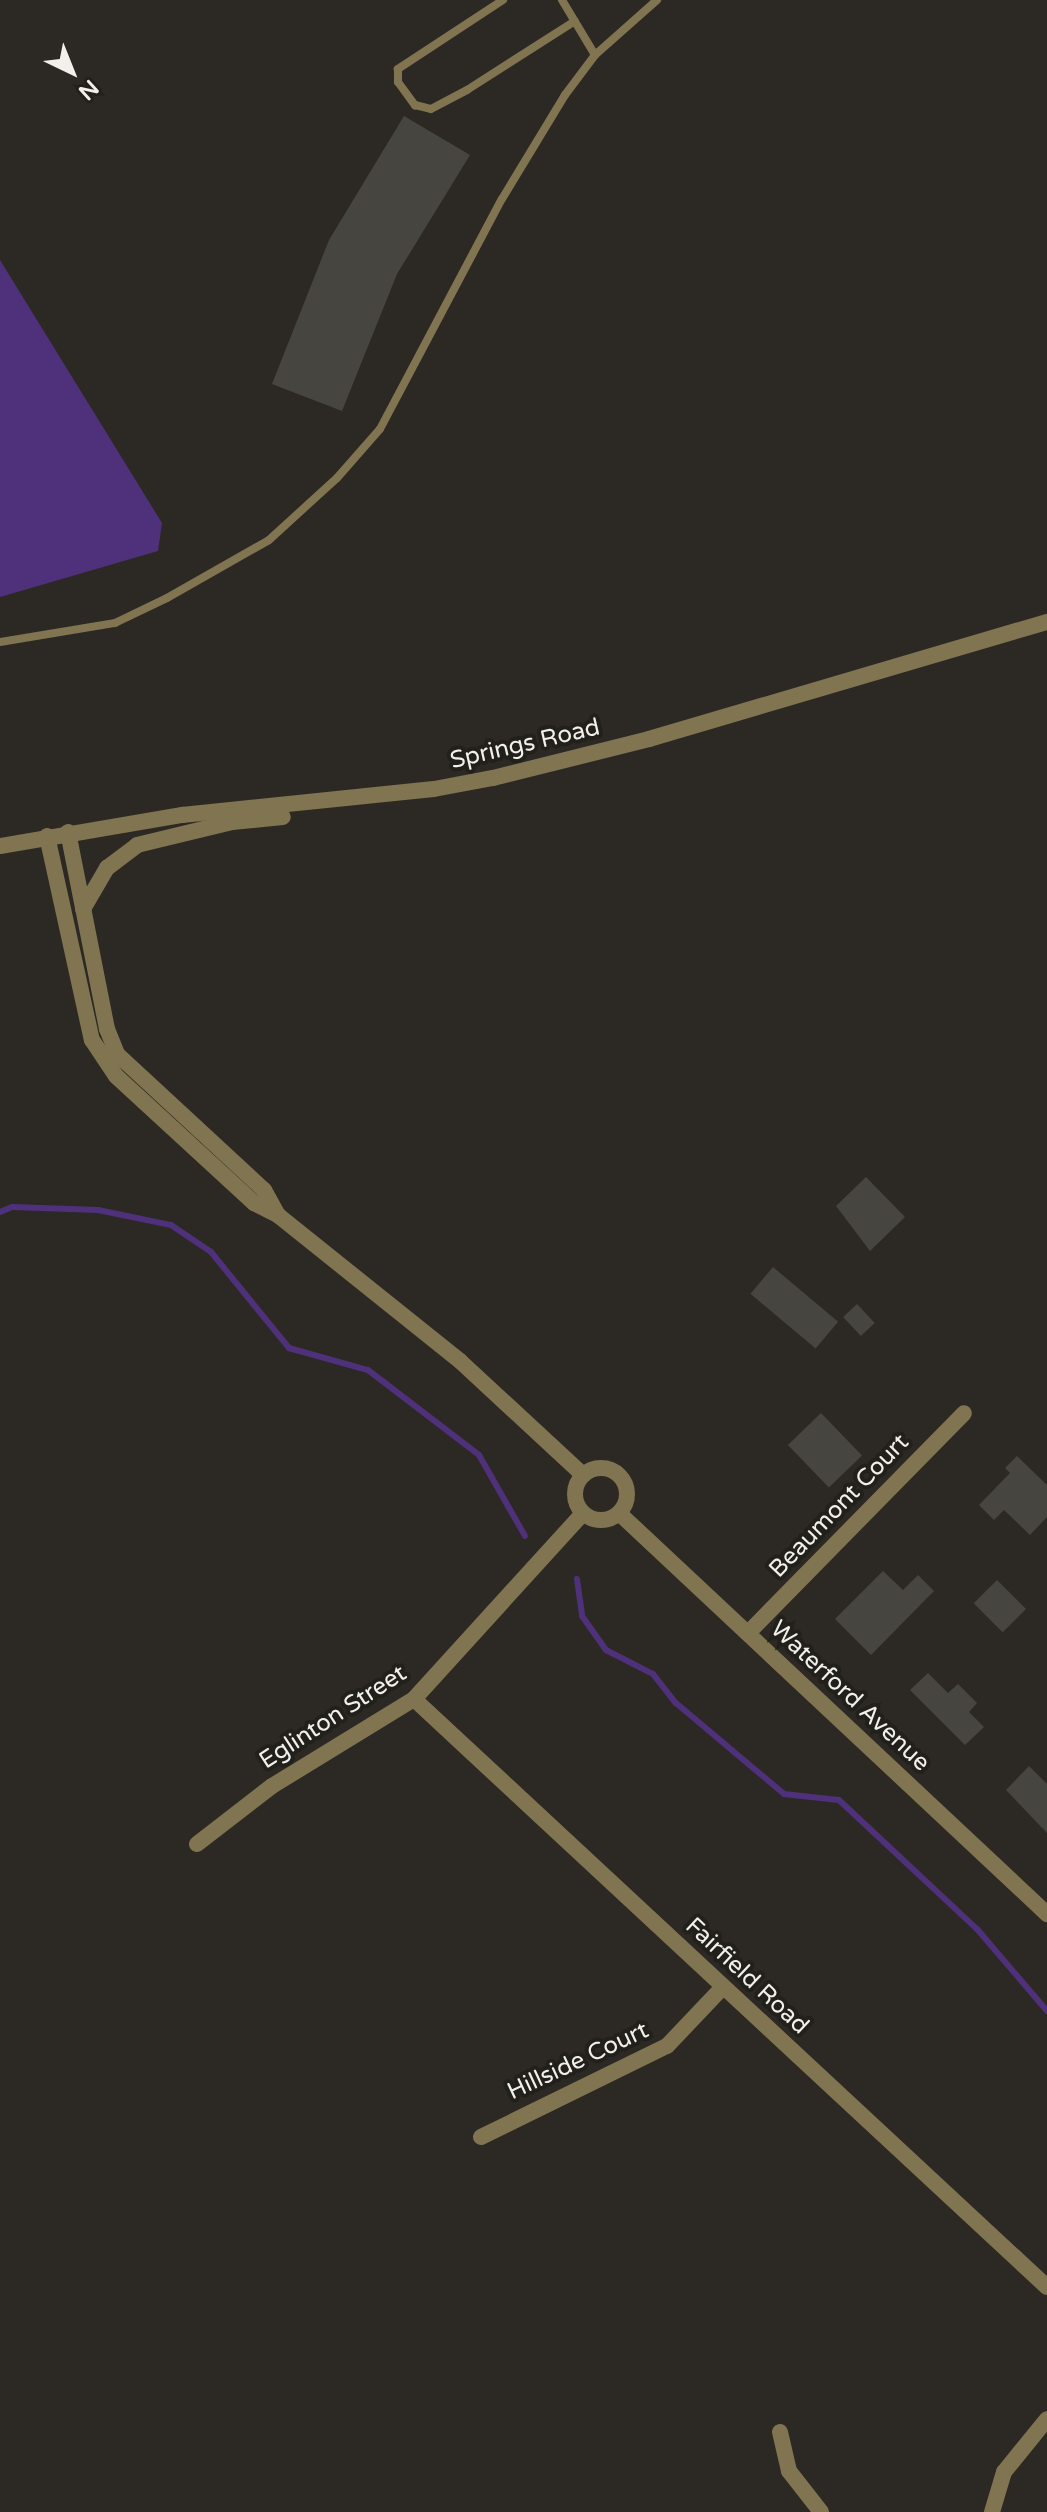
<!DOCTYPE html>
<style>
body{margin:0}
#map{position:relative;width:1047px;height:2512px;overflow:hidden;background:#2c2924;font-family:"Varela Round",sans-serif}
div>[style]{position:absolute}
.water>*{inset:0;background:#4e317a}
.stream>*{height:6px;margin:-3px;padding:0 3px;transform-origin:3px;border-radius:3px;background:#4e317a}
.building>*{inset:0;background:#47453f;transform-origin:0 0}
.service>*{height:8px;margin:-4px;padding:0 4px;transform-origin:4px;border-radius:4px;background:#817450}
.minor>*{height:16px;margin:-8px;padding:0 8px;transform-origin:8px;border-radius:8px;background:#817450}
.tertiary>*{height:16px;margin:-8px;padding:0 8px;transform-origin:8px;border-radius:8px;background:#817450}
.tertiary>.ring{margin:-8px;padding:0;box-sizing:content-box;background:none;border:16px solid #817450;border-radius:50%}
span{translate:-50% -50%;white-space:nowrap;text-align:center;line-height:1.15;-webkit-text-stroke:8px #22201a;paint-order:stroke}
.street-label{font-size:24px;color:#f1f0ec}
.north{position:absolute;left:32px;top:32px;width:80px;height:80px;-webkit-text-stroke:6px #22201a;paint-order:stroke;rotate:137deg;font-size:22px;font-weight:700;line-height:32px;text-align:center;color:#f1f0ec}
.north::after{content:'';display:block;margin:auto;width:28px;height:36px;background:#f1f0ec;clip-path:polygon(50% 0,100% 100%,50% 72%,0 100%)}
</style>
<div id="map">
<div class="water">
<div style="clip-path:polygon(0 260px,162px 523px,158px 551px,0 597px)"></div>
</div>
<div class="stream">
<div style="left:0;top:1212px;width:13px;rotate:-23deg"></div>
<div style="left:12px;top:1207px;width:86px;rotate:2deg"></div>
<div style="left:98px;top:1210px;width:75px;rotate:11.6deg"></div>
<div style="left:171px;top:1225px;width:48px;rotate:34deg"></div>
<div style="left:211px;top:1252px;width:124px;rotate:50.9deg"></div>
<div style="left:289px;top:1348px;width:82px;rotate:15.6deg"></div>
<div style="left:368px;top:1370px;width:140px;rotate:37.4deg"></div>
<div style="left:479px;top:1455px;width:93px;rotate:60.4deg"></div>
<div style="left:577px;top:1579px;width:37px;rotate:82deg"></div>
<div style="left:582px;top:1616px;width:42px;rotate:54.8deg"></div>
<div style="left:606px;top:1650px;width:53px;rotate:27.1deg"></div>
<div style="left:653px;top:1674px;width:37px;rotate:52deg"></div>
<div style="left:676px;top:1703px;width:141px;rotate:40.1deg"></div>
<div style="left:784px;top:1794px;width:55px;rotate:6.2deg"></div>
<div style="left:839px;top:1800px;width:189px;rotate:43.1deg"></div>
<div style="left:977px;top:1929px;width:108px;rotate:49.5deg"></div>
</div>
<div class="building">
<div style="clip-path:polygon(404px 116px,470px 155px,397px 274px,342px 411px,272px 384px,329px 240px)"></div>
<div style="clip-path:polygon(866px 1177px,905px 1217px,870px 1251px,836px 1206px)"></div>
<div style="left:773px;top:1267px;width:85px;height:35px;rotate:40deg"></div>
<div style="left:857px;top:1304px;width:26px;height:19px;rotate:47deg"></div>
<div style="left:821px;top:1413px;width:59px;height:46px;rotate:46deg"></div>
<div style="clip-path:polygon(1017px 1456px,1047px 1485px,1047px 1517px,1030px 1535px,1004px 1510px,994px 1520px,979px 1505px,1010px 1473px,1005px 1468px)"></div>
<div style="clip-path:polygon(883px 1571px,903px 1590px,918px 1575px,934px 1591px,871px 1655px,835px 1619px)"></div>
<div style="left:997px;top:1580px;width:41px;height:33px;rotate:45deg"></div>
<div style="clip-path:polygon(928px 1673px,948px 1693px,958px 1684px,977px 1703px,969px 1712px,984px 1727px,965px 1745px,910px 1690px)"></div>
<div style="clip-path:polygon(1029px 1766px,1047px 1784px,1047px 1833px,1006px 1790px)"></div>
</div>
<div class="service">
<div style="left:503px;top:0;width:126px;rotate:146.7deg"></div>
<div style="left:398px;top:69px;width:13px;rotate:90deg"></div>
<div style="left:398px;top:82px;width:29px;rotate:54deg"></div>
<div style="left:415px;top:105px;width:16px;rotate:14deg"></div>
<div style="left:431px;top:109px;width:41px;rotate:-27.8deg"></div>
<div style="left:467px;top:90px;width:128px;rotate:-32.6deg"></div>
<div style="left:562px;top:0;width:64px;rotate:59deg"></div>
<div style="left:0;top:642px;width:117px;rotate:-9.4deg"></div>
<div style="left:115px;top:623px;width:58px;rotate:-25.7deg"></div>
<div style="left:167px;top:598px;width:117px;rotate:-29.6deg"></div>
<div style="left:269px;top:540px;width:92px;rotate:-42.4deg"></div>
<div style="left:337px;top:478px;width:65px;rotate:-48.7deg"></div>
<div style="left:380px;top:429px;width:260px;rotate:-62.1deg"></div>
<div style="left:502px;top:199px;width:122px;rotate:-58.8deg"></div>
<div style="left:565px;top:95px;width:50px;rotate:-53.1deg"></div>
<div style="left:595px;top:55px;width:83px;rotate:-41.6deg"></div>
</div>
<div class="minor">
<div style="left:748px;top:1633px;width:308px;rotate:-45.5deg"></div>
<div style="left:414px;top:1699px;width:864px;rotate:42.89deg"></div>
<div style="left:197px;top:1844px;width:95px;rotate:-37.7deg"></div>
<div style="left:272px;top:1786px;width:167px;rotate:-31.5deg"></div>
<div style="left:414px;top:1699px;width:251px;rotate:-47.7deg"></div>
<div style="left:481px;top:2137px;width:207px;rotate:-26.1deg"></div>
<div style="left:667px;top:2046px;width:81px;rotate:-46.5deg"></div>
<div style="left:780px;top:2432px;width:40px;rotate:77deg"></div>
<div style="left:789px;top:2471px;width:52px;rotate:52deg"></div>
<div style="left:992px;top:2512px;width:42px;rotate:-73.3deg"></div>
<div style="left:1004px;top:2472px;width:68px;rotate:-50.9deg"></div>
</div>
<div class="tertiary">
<div style="left:68px;top:832px;width:201px;rotate:78.8deg"></div>
<div style="left:107px;top:1029px;width:27px;rotate:68deg"></div>
<div style="left:117px;top:1054px;width:200px;rotate:42.8deg"></div>
<div style="left:264px;top:1190px;width:29px;rotate:61deg"></div>
<div style="left:47px;top:836px;width:209px;rotate:77.6deg"></div>
<div style="left:92px;top:1040px;width:43px;rotate:56.3deg"></div>
<div style="left:116px;top:1076px;width:188px;rotate:42.6deg"></div>
<div style="left:254px;top:1203px;width:28px;rotate:27deg"></div>
<div style="left:279px;top:1216px;width:232px;rotate:38.7deg"></div>
<div style="left:460px;top:1361px;width:168px;rotate:42.8deg"></div>
<div style="left:0;top:846px;width:185px;rotate:-9.7deg"></div>
<div style="left:182px;top:815px;width:253px;rotate:-5.9deg"></div>
<div style="left:434px;top:789px;width:60px;rotate:-10.6deg"></div>
<div style="left:493px;top:778px;width:161px;rotate:-14deg"></div>
<div style="left:649px;top:739px;width:415px;rotate:-16.4deg"></div>
<div style="left:83px;top:909px;width:48px;rotate:-59.7deg"></div>
<div style="left:107px;top:868px;width:38px;rotate:-37deg"></div>
<div style="left:137px;top:845px;width:98px;rotate:-13.6deg"></div>
<div style="left:232px;top:822px;width:51px;rotate:-5.6deg"></div>
<div class="ring" style="left:575px;top:1468px;width:36px;height:36px"></div>
<div style="left:619px;top:1513px;width:587px;rotate:43.13deg"></div>
</div>
<div class="street-label">
<span style="left:525px;top:744px;rotate:-13deg">Springs Road</span>
<span style="left:839px;top:1506px;rotate:-46deg">Beaumont Court</span>
<span style="left:850px;top:1696px;rotate:43deg">Waterford Avenue</span>
<span style="left:333px;top:1717px;rotate:-33deg">Eglinton Street</span>
<span style="left:747px;top:1976px;rotate:43deg">Fairfield Road</span>
<span style="left:578px;top:2061px;rotate:-25deg">Hillside Court</span>
</div>
<div class="north">N</div>
</div>
